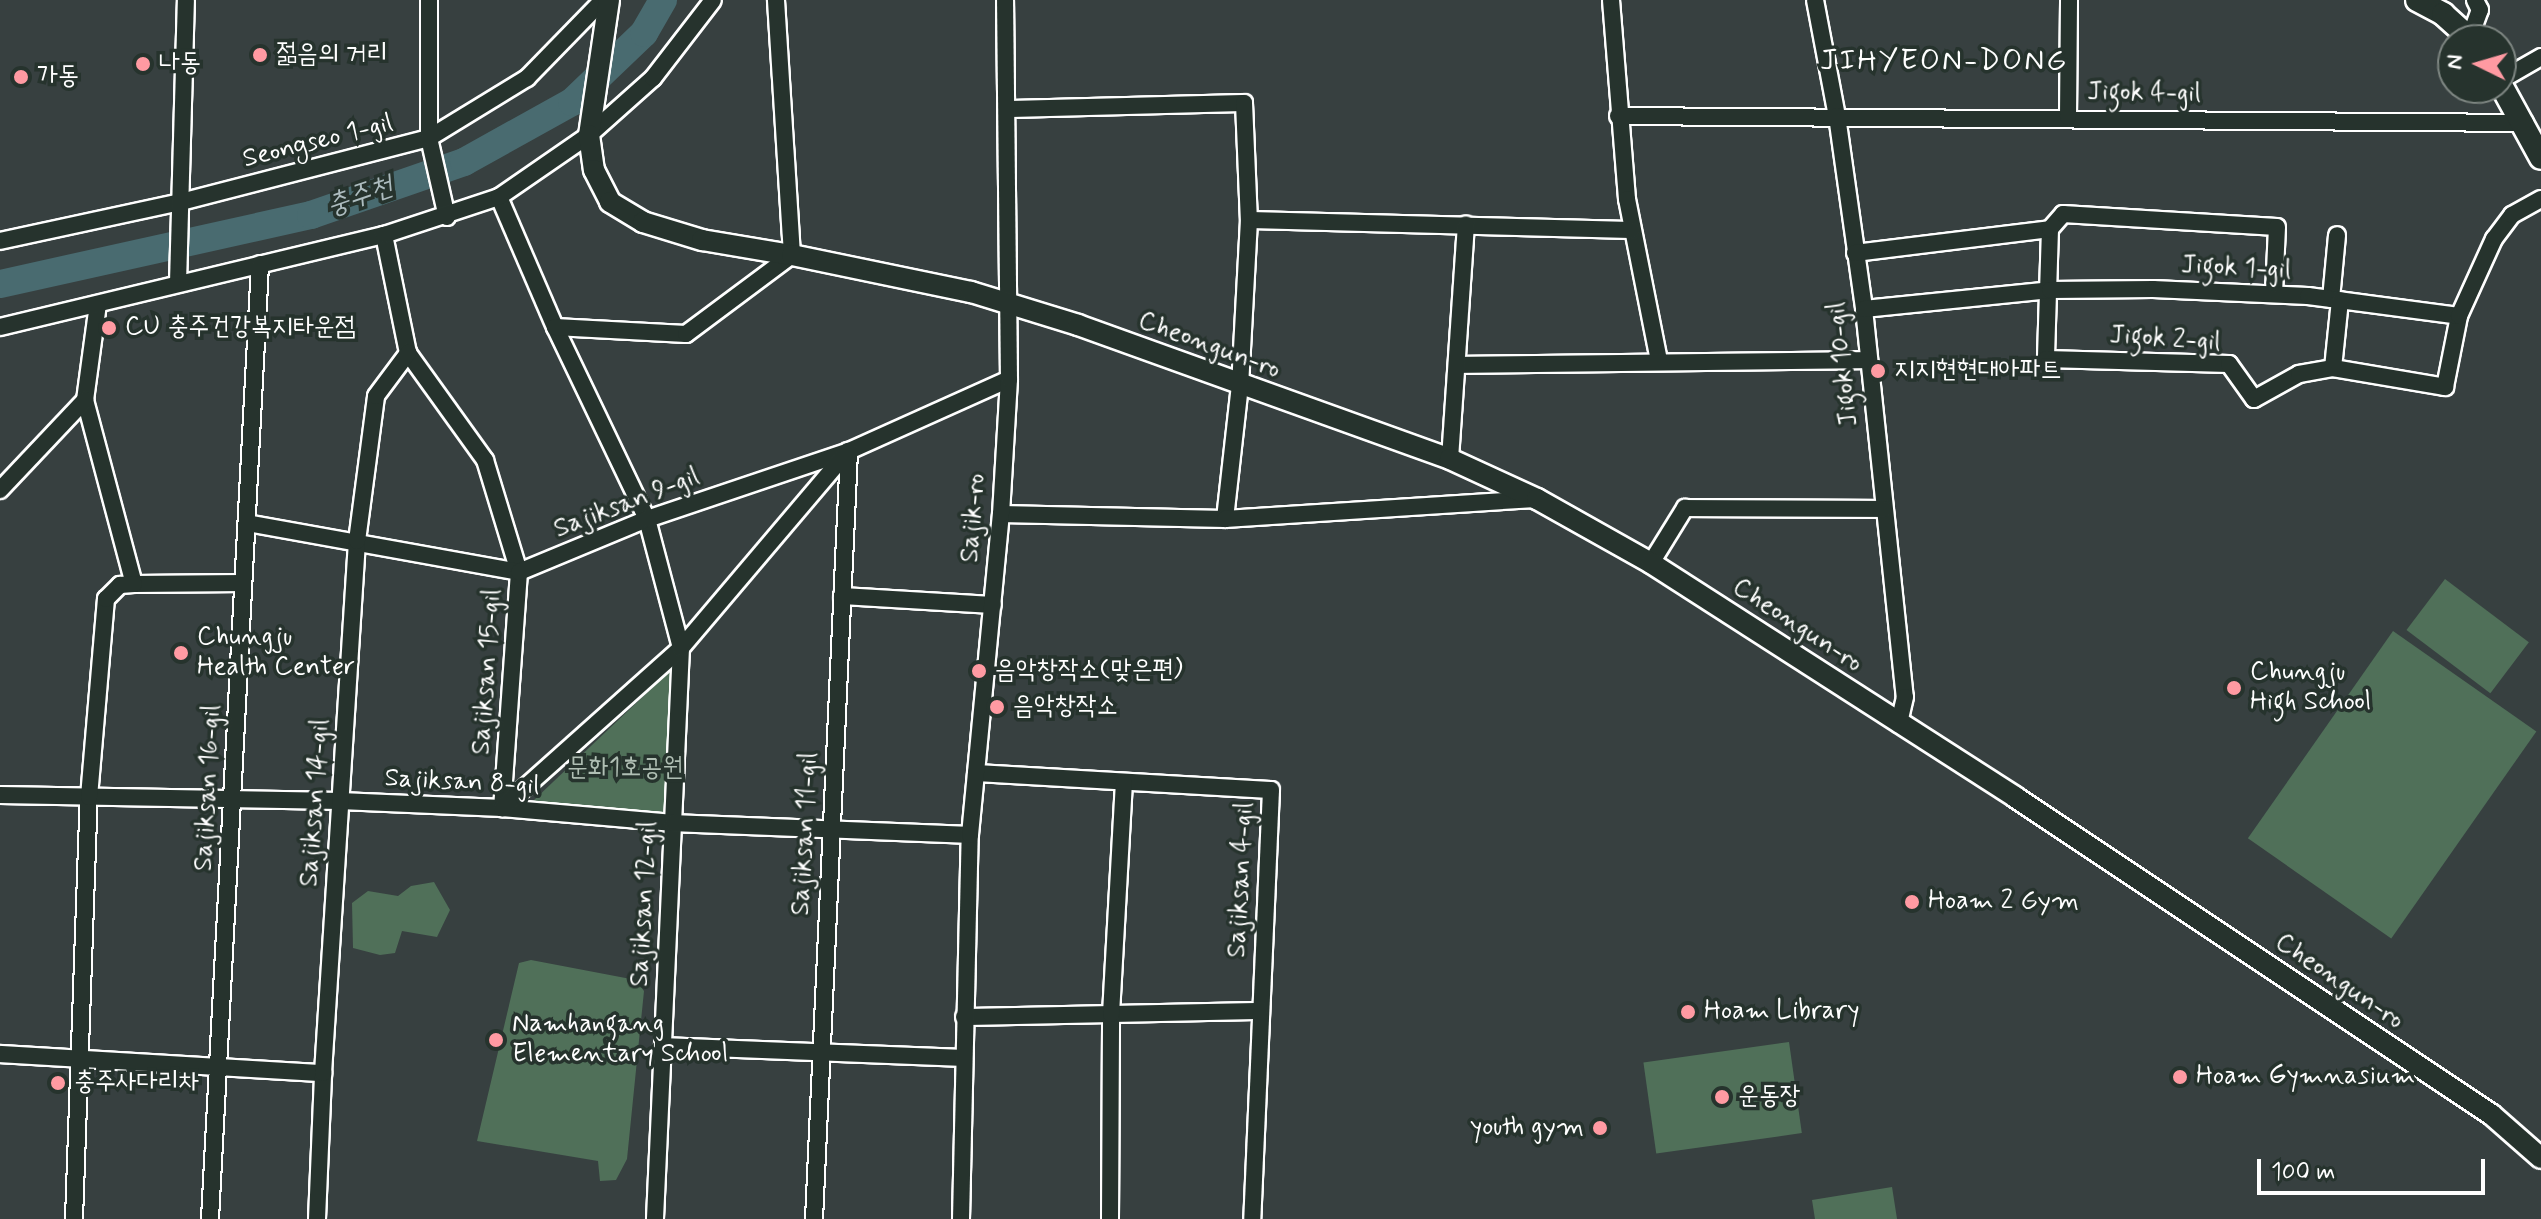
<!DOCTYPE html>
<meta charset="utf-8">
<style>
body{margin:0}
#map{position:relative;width:2541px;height:1219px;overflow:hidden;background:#374040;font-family:Mynerve,"Poor Story",sans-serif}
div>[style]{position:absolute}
.green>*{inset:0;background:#507059;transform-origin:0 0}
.river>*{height:28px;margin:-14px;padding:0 14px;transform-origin:14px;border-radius:14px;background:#496b70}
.roads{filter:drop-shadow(2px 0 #fff) drop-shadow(-2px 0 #fff) drop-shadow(0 2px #fff) drop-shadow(0 -2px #fff)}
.minor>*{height:16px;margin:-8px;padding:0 8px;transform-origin:8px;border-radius:8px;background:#26332d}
.tertiary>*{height:20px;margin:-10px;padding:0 10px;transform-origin:10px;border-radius:10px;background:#26332d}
.secondary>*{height:22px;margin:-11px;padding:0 11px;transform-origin:11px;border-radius:11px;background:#26332d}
.dots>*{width:22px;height:22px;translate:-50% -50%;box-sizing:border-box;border:4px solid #26332d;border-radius:50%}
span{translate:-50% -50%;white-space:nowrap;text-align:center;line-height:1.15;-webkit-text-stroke:7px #26332d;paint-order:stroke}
.poi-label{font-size:26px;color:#fff}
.left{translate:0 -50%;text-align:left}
.right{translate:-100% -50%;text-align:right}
.street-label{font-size:26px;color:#fff}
.park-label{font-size:26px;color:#b0bfb4}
.water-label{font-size:28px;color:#adbcbf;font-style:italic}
.quarter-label{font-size:30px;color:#fff;letter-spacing:2px}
.north{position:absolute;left:2437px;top:24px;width:80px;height:80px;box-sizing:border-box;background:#26332d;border:2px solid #7d8581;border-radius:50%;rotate:275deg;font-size:22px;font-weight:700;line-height:32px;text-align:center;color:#fff}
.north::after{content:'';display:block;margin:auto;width:28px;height:36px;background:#ff9aa2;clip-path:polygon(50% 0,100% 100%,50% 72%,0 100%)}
.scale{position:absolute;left:2257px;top:1159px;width:228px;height:36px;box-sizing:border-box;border:4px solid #fff;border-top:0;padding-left:10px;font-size:24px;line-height:28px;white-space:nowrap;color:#fff;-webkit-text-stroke:6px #26332d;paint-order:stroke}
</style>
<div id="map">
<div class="green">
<div style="left:2445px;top:579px;width:105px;height:64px;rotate:37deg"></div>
<div style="left:2393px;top:631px;width:175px;height:253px;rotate:35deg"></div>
<div style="clip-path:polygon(671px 670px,665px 815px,533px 801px)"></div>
<div style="clip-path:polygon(434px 882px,450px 910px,437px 937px,402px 931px,395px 953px,380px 955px,353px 948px,352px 903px,368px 891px,398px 896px,411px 886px)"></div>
<div style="clip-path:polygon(531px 960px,636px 980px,644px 991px,627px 1159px,616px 1180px,600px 1181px,598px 1161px,477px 1141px,519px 963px)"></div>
<div style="left:1789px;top:1042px;width:92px;height:147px;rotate:82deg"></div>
<div style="clip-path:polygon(1892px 1187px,1897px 1219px,1815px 1219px,1812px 1200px)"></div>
</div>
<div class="river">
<div style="left:0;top:284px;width:319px;rotate:-12.5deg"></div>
<div style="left:311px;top:215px;width:162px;rotate:-19.1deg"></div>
<div style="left:464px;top:162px;width:124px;rotate:-29.1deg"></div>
<div style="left:572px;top:102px;width:100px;rotate:-43.8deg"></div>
<div style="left:644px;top:33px;width:38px;rotate:-60deg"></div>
</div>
<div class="roads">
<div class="minor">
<div style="left:429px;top:0;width:138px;rotate:90deg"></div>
<div style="left:429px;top:138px;width:81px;rotate:77.2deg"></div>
<div style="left:1611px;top:0;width:200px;rotate:85.4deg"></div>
<div style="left:1627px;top:199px;width:164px;rotate:78.8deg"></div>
<div style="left:1815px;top:0;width:118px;rotate:79.3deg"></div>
<div style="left:1837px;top:116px;width:195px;rotate:82deg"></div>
<div style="left:1864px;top:309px;width:390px;rotate:84deg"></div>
<div style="left:1905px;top:697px;width:28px;rotate:103deg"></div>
<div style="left:2470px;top:37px;width:29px;rotate:-70deg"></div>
<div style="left:2480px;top:10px;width:11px;rotate:-117deg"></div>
<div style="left:2501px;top:80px;width:46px;rotate:-29.9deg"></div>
<div style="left:1009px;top:109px;width:235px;rotate:-1.5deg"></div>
<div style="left:1244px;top:103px;width:117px;rotate:87.6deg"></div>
<div style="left:1249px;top:220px;width:165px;rotate:93.1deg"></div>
<div style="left:1240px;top:385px;width:135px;rotate:96.4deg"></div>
<div style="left:1618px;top:116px;width:907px;rotate:0.44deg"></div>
<div style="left:2068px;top:117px;width:117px;rotate:-89.5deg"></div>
<div style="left:499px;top:197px;width:142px;rotate:66.7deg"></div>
<div style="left:555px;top:327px;width:213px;rotate:64.4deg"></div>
<div style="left:647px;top:519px;width:133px;rotate:75.2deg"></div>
<div style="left:681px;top:648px;width:572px;rotate:92.61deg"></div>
<div style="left:1249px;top:220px;width:383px;rotate:1.5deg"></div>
<div style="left:2050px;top:229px;width:130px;rotate:91.8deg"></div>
<div style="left:2046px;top:359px;width:183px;rotate:1.6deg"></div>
<div style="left:2229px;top:364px;width:43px;rotate:54.5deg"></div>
<div style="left:2254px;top:399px;width:51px;rotate:-29.1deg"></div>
<div style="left:2299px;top:374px;width:35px;rotate:-10deg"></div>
<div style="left:2333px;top:368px;width:114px;rotate:9.6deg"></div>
<div style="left:2445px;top:387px;width:72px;rotate:-78.8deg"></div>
<div style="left:384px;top:235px;width:120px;rotate:78.5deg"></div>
<div style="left:408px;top:353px;width:132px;rotate:54.3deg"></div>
<div style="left:485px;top:460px;width:117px;rotate:73.1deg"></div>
<div style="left:519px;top:572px;width:237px;rotate:94.1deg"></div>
<div style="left:0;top:241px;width:185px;rotate:-12.2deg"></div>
<div style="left:181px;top:202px;width:256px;rotate:-14.5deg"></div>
<div style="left:429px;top:138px;width:115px;rotate:-31.5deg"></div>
<div style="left:527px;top:78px;width:109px;rotate:-45.7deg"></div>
<div style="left:1855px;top:253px;width:196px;rotate:-7deg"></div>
<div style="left:2050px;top:229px;width:20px;rotate:-49deg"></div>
<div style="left:2063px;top:214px;width:214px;rotate:3.5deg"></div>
<div style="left:2277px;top:227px;width:67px;rotate:92.6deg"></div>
<div style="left:178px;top:283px;width:283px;rotate:-88.4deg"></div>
<div style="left:2331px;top:299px;width:64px;rotate:-84.6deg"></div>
<div style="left:98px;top:304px;width:97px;rotate:97.7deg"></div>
<div style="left:85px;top:400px;width:190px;rotate:75.1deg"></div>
<div style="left:134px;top:584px;width:109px;rotate:-0.5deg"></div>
<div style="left:1864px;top:309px;width:187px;rotate:-5.8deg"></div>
<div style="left:2050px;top:290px;width:103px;rotate:-0.6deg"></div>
<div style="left:2153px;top:289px;width:155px;rotate:2.6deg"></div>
<div style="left:2308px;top:296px;width:152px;rotate:7.5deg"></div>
<div style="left:2459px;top:316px;width:85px;rotate:-65.6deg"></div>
<div style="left:2494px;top:239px;width:30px;rotate:-53deg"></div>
<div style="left:2512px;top:215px;width:33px;rotate:-29deg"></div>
<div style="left:0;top:327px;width:395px;rotate:-13.5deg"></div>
<div style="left:384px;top:235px;width:121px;rotate:-18.3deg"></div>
<div style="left:499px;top:197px;width:109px;rotate:-34.6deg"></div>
<div style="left:589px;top:135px;width:86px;rotate:-41.7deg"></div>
<div style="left:653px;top:78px;width:98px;rotate:-52.4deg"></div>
<div style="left:555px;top:327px;width:131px;rotate:3.1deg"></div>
<div style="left:686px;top:334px;width:132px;rotate:-36.7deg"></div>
<div style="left:792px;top:255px;width:256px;rotate:-93.6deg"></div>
<div style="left:1459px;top:365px;width:409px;rotate:-0.7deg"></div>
<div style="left:2333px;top:368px;width:68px;rotate:-84.1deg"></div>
<div style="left:1450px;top:459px;width:235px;rotate:-86.1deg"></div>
<div style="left:0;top:490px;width:124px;rotate:-46.6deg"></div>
<div style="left:1001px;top:514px;width:224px;rotate:1.3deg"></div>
<div style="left:1225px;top:519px;width:311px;rotate:-3.7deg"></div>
<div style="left:247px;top:523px;width:276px;rotate:10.2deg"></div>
<div style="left:519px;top:572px;width:139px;rotate:-22.5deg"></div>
<div style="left:647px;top:519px;width:213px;rotate:-18.6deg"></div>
<div style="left:849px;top:451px;width:175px;rotate:-24.2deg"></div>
<div style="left:1651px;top:563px;width:65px;rotate:-58.3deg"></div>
<div style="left:1685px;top:508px;width:199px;rotate:0.3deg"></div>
<div style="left:842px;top:596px;width:151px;rotate:3.4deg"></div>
<div style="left:976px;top:773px;width:295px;rotate:3.3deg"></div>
<div style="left:1271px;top:790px;width:429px;rotate:92.5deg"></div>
<div style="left:0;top:795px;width:340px;rotate:1deg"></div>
<div style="left:340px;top:801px;width:162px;rotate:2.5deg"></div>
<div style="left:502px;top:808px;width:172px;rotate:5deg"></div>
<div style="left:673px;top:823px;width:297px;rotate:2.3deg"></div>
<div style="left:502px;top:808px;width:240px;rotate:-41.8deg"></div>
<div style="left:681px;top:648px;width:258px;rotate:-49.7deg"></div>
<div style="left:964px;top:1017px;width:296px;rotate:-1.2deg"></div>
<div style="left:663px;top:1046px;width:300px;rotate:2.3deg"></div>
<div style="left:0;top:1054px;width:324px;rotate:3.4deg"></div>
<div style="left:74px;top:1219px;width:422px;rotate:-88deg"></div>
<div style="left:89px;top:797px;width:199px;rotate:-85.1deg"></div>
<div style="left:106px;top:599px;width:20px;rotate:-45deg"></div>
<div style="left:120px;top:585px;width:14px;rotate:-4deg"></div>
<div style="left:210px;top:1219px;width:956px;rotate:-87deg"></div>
<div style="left:317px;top:1219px;width:146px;rotate:-87.6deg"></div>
<div style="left:323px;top:1073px;width:533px;rotate:-86.34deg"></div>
<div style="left:357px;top:541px;width:146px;rotate:-82.5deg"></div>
<div style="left:376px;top:396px;width:54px;rotate:-53.3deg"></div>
<div style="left:814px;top:1219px;width:769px;rotate:-87.39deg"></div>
<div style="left:961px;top:1219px;width:384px;rotate:-88.7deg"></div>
<div style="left:970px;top:835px;width:322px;rotate:-84.5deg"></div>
<div style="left:1001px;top:514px;width:135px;rotate:-86.6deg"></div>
<div style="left:1009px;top:379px;width:379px;rotate:-90.6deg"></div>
<div style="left:1110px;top:1219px;width:205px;rotate:-89.7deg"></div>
<div style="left:1111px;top:1014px;width:232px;rotate:-86.8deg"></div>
</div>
<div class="tertiary">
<div style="left:609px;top:0;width:136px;rotate:98.4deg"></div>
<div style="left:589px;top:135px;width:35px;rotate:82deg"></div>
<div style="left:594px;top:170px;width:36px;rotate:63deg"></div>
<div style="left:610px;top:202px;width:39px;rotate:31deg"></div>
<div style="left:643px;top:222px;width:62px;rotate:17deg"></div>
<div style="left:702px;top:240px;width:91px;rotate:9.5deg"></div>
<div style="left:792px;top:255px;width:183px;rotate:11.7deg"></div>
<div style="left:971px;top:292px;width:112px;rotate:17.1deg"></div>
<div style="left:1078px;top:325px;width:395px;rotate:19.8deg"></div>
<div style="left:1450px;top:459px;width:96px;rotate:24.7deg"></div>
<div style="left:1537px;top:499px;width:131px;rotate:29.3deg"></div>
<div style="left:1651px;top:563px;width:433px;rotate:32.7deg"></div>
<div style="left:2015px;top:797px;width:573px;rotate:33.69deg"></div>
<div style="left:2492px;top:1115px;width:65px;rotate:41.3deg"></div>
</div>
<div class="secondary">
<div style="left:2417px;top:0;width:30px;rotate:28deg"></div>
<div style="left:2443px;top:14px;width:39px;rotate:42deg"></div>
<div style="left:2501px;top:85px;width:83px;rotate:61.3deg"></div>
</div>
</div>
<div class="dots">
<div style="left:260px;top:55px;background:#ff9aa2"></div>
<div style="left:143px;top:64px;background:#ff9aa2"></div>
<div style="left:21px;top:77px;background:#ff9aa2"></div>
<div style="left:109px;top:328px;background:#ff9aa2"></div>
<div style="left:1878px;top:371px;background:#ff9aa2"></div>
<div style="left:181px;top:653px;background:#ff9aa2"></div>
<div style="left:979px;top:671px;background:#ff9aa2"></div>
<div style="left:2234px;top:688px;background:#ff9aa2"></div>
<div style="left:997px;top:707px;background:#ff9aa2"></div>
<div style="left:1912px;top:902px;background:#ff9aa2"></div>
<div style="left:1688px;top:1012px;background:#ff9aa2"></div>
<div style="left:496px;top:1040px;background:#ff9aa2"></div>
<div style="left:2180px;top:1077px;background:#ff9aa2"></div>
<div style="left:58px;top:1083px;background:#ff9aa2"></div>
<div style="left:1722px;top:1097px;background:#ff9aa2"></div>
<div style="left:1600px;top:1128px;background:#ff9aa2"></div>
</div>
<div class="poi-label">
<span class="left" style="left:276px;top:55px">젊음의 거리</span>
<span class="left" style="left:159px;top:64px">나동</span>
<span class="left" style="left:37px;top:77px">가동</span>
<span class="left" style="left:125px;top:328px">CU 충주건강복지타운점</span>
<span class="left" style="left:1894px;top:371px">지지현현대아파트</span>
<span class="left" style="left:197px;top:653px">Chungju<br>Health Center</span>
<span class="left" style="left:995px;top:671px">음악창작소(맞은편)</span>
<span class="left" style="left:2250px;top:688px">Chungju<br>High School</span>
<span class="left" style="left:1013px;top:707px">음악창작소</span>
<span class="left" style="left:1928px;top:902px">Hoam 2 Gym</span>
<span class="left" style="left:1704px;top:1012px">Hoam Library</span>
<span class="left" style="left:512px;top:1040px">Namhangang<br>Elementary School</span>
<span class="left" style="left:2196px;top:1077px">Hoam Gymnasium</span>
<span class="left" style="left:74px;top:1083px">충주사다리차</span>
<span class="left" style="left:1738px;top:1097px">운동장</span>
<span class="right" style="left:1584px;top:1128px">youth gym</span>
</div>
<div class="street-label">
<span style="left:2144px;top:94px;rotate:1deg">Jigok 4-gil</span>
<span style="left:318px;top:142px;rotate:-14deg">Seongseo 1-gil</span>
<span style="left:2236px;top:269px;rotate:3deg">Jigok 1-gil</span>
<span style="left:2165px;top:340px;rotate:4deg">Jigok 2-gil</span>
<span style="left:1209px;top:346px;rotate:20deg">Cheongun-ro</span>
<span style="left:1844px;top:364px;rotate:-96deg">Jigok 10-gil</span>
<span style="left:627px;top:504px;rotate:-21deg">Sajiksan 9-gil</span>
<span style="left:974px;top:518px;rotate:-86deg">Sajik-ro</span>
<span style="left:1797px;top:626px;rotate:33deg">Cheongun-ro</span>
<span style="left:488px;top:672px;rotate:-86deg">Sajiksan 15-gil</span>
<span style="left:462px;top:783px;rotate:3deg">Sajiksan 8-gil</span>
<span style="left:209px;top:788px;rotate:-87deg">Sajiksan 16-gil</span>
<span style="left:316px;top:803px;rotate:-86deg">Sajiksan 14-gil</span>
<span style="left:806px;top:834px;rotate:-87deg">Sajiksan 11-gil</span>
<span style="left:1242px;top:880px;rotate:-87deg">Sajiksan 4-gil</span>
<span style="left:645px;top:904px;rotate:-87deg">Sajiksan 12-gil</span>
<span style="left:2339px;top:982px;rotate:34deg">Cheongun-ro</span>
</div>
<div class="park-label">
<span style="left:625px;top:769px">문화1호공원</span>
</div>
<div class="water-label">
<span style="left:360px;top:197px;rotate:-19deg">충주천</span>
</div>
<div class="quarter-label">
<span style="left:1944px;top:61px">JIHYEON-DONG</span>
</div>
<div class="north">N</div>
<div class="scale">100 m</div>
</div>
